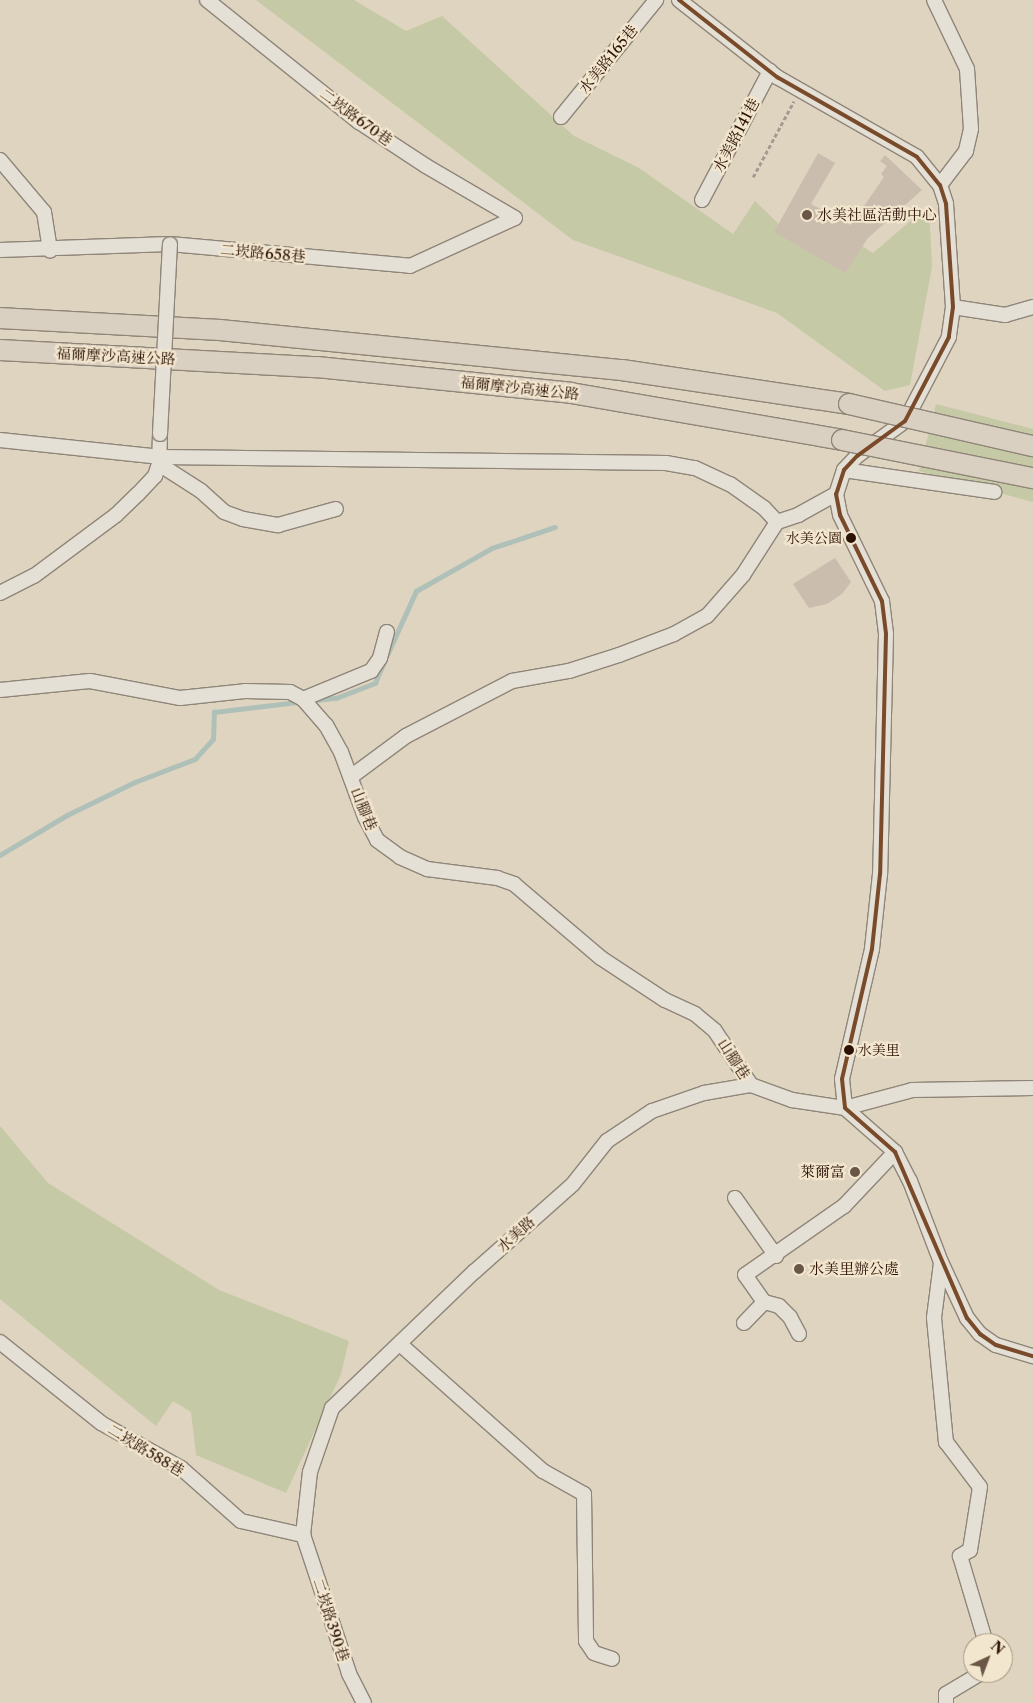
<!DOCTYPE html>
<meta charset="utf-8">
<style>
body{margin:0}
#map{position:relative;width:1033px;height:1703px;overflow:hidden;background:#ded4c0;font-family:"Libre Caslon Text","Noto Serif TC",serif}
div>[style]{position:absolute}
.green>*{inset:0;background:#c6c9a6}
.stream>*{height:4.5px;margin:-2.25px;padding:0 2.25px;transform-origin:2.25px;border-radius:2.25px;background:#afc0b8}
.building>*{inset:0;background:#cbbdad}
.path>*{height:2.5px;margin-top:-1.25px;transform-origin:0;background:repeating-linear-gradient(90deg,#a29b92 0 4px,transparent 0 6.5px)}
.roads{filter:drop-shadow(1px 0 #8f8578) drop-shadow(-1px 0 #8f8578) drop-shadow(0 1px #8f8578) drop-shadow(0 -1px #8f8578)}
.minor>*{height:14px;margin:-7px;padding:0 7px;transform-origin:7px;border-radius:7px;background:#e5e0d6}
.highway>*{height:20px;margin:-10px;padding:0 10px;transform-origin:10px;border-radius:10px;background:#d9d0c1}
.bridges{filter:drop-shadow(1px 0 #8f8578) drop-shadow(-1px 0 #8f8578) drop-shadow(0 1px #8f8578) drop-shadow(0 -1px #8f8578)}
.minor-bridge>*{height:14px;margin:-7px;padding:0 7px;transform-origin:7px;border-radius:7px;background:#e5e0d6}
.highway-bridge>*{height:20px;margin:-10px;padding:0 10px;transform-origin:10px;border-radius:10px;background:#d9d0c1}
.bus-1>*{height:4px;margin:-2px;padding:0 2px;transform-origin:2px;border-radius:2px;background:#7a4b2a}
.dots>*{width:14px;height:14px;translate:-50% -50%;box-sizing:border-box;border:2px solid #f2e6ce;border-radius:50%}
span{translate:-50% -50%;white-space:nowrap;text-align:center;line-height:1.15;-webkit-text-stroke:4.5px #f2e6ce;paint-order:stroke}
.bus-label{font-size:14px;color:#2c1205}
.right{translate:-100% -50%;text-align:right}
.left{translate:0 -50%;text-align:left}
.street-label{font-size:15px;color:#2c1205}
.poi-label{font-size:15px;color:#2c1205}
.north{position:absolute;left:963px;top:1633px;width:50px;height:50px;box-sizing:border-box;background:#f2e6ce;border:1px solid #a3917e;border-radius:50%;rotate:43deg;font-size:14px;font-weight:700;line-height:20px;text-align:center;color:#2c1205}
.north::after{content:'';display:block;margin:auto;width:18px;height:22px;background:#6a5646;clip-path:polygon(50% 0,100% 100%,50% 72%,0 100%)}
</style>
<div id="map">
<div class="green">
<div style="clip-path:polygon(256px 0,354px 0,406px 31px,442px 16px,574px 136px,639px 168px,733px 234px,755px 201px,789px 234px,847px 237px,873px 253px,929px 205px,932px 267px,910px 385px,885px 391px,777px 313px,573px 240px)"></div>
<div style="clip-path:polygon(936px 404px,1033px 429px,1033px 502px,919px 471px)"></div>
<div style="clip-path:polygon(0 1126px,48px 1183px,219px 1290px,349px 1341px,341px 1374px,286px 1493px,196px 1455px,191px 1412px,173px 1401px,156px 1426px,0 1299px)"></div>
</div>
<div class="stream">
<div style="left:387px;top:655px;width:70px;rotate:-65.6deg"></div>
<div style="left:416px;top:591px;width:87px;rotate:-29.5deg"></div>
<div style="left:492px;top:548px;width:66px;rotate:-18.4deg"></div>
<div style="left:316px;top:700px;width:20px;rotate:-6deg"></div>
<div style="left:336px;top:698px;width:42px;rotate:-21deg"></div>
<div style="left:375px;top:683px;width:23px;rotate:-67deg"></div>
<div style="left:0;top:855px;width:78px;rotate:-30.8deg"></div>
<div style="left:67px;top:815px;width:76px;rotate:-25.9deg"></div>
<div style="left:135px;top:782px;width:64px;rotate:-21deg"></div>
<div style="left:195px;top:759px;width:27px;rotate:-48deg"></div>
<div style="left:213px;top:739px;width:27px;rotate:-88deg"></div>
<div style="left:214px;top:712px;width:85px;rotate:-6.8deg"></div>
</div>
<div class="building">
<div style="clip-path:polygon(818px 153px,835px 163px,811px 204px,851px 225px,884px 177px,881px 174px,887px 166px,880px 161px,885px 155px,922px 190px,868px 238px,845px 273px,774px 232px)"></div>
<div style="clip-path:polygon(835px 558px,851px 582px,842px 594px,827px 604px,809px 608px,793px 584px)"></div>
</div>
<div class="path">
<div style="left:753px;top:177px;width:86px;rotate:-61.7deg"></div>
</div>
<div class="roads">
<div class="minor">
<div style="left:207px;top:0;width:195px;rotate:38.8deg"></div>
<div style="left:359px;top:122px;width:80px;rotate:33.3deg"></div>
<div style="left:426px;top:166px;width:103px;rotate:30.3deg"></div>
<div style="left:679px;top:0;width:125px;rotate:38.2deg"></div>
<div style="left:777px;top:77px;width:161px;rotate:29.7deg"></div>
<div style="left:917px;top:157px;width:36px;rotate:51deg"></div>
<div style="left:940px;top:185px;width:20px;rotate:72deg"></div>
<div style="left:946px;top:204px;width:103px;rotate:86.1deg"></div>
<div style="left:953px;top:307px;width:30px;rotate:98deg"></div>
<div style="left:949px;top:337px;width:95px;rotate:117.6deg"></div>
<div style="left:905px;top:421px;width:59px;rotate:143.9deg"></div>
<div style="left:857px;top:456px;width:19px;rotate:133deg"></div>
<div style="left:844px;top:470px;width:25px;rotate:108deg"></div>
<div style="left:836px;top:494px;width:21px;rotate:79deg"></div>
<div style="left:840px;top:515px;width:96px;rotate:64deg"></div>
<div style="left:882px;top:601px;width:33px;rotate:83deg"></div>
<div style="left:886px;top:634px;width:240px;rotate:91.4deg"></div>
<div style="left:880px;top:874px;width:75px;rotate:96.1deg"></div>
<div style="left:872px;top:949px;width:133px;rotate:103deg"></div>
<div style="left:842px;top:1079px;width:29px;rotate:84deg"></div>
<div style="left:845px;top:1108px;width:67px;rotate:41.3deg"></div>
<div style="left:895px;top:1152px;width:33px;rotate:63deg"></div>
<div style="left:910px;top:1181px;width:87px;rotate:69.1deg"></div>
<div style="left:941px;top:1262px;width:62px;rotate:65.1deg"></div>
<div style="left:967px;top:1318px;width:21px;rotate:51deg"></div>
<div style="left:980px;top:1334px;width:19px;rotate:35deg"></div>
<div style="left:996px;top:1345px;width:39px;rotate:17deg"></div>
<div style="left:934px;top:0;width:76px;rotate:64.4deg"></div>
<div style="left:967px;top:69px;width:60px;rotate:86.2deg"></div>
<div style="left:971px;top:129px;width:23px;rotate:103deg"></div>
<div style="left:966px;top:151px;width:43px;rotate:127.4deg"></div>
<div style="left:561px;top:117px;width:151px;rotate:-50.9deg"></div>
<div style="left:0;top:160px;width:68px;rotate:49.8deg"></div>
<div style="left:44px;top:212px;width:39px;rotate:81deg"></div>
<div style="left:702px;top:200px;width:146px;rotate:-62.2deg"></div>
<div style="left:0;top:250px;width:170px;rotate:-2deg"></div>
<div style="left:170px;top:244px;width:241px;rotate:5.2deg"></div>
<div style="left:410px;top:266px;width:115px;rotate:-24.6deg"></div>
<div style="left:953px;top:307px;width:53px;rotate:8.7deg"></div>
<div style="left:1005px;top:315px;width:29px;rotate:-16deg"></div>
<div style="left:0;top:440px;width:162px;rotate:6deg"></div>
<div style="left:161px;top:457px;width:505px;rotate:0.68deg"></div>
<div style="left:666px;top:463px;width:29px;rotate:10deg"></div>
<div style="left:695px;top:468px;width:38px;rotate:25deg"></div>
<div style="left:730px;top:484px;width:42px;rotate:35.2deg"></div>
<div style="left:764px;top:508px;width:19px;rotate:47deg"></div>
<div style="left:159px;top:464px;width:50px;rotate:32.7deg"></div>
<div style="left:201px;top:491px;width:31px;rotate:42deg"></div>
<div style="left:224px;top:512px;width:20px;rotate:20deg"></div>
<div style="left:243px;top:519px;width:36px;rotate:10deg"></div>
<div style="left:278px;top:525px;width:60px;rotate:-15.4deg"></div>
<div style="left:844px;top:470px;width:152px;rotate:8.3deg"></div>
<div style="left:0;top:593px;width:38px;rotate:-27deg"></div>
<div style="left:34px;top:576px;width:102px;rotate:-36.6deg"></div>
<div style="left:116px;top:515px;width:30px;rotate:-44deg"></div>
<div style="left:138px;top:494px;width:25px;rotate:-47deg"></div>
<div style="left:155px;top:476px;width:13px;rotate:-72deg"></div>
<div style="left:159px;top:464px;width:30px;rotate:-88deg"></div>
<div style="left:0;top:690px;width:90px;rotate:-5.7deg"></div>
<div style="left:90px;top:681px;width:92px;rotate:10.7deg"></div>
<div style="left:180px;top:698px;width:65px;rotate:-6.1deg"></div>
<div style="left:245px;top:691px;width:45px;rotate:1.3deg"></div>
<div style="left:290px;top:692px;width:15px;rotate:28deg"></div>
<div style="left:303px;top:699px;width:35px;rotate:49deg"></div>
<div style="left:326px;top:725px;width:31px;rotate:61deg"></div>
<div style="left:341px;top:752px;width:69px;rotate:69.7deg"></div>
<div style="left:365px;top:817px;width:26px;rotate:62deg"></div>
<div style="left:377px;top:840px;width:29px;rotate:36deg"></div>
<div style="left:400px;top:857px;width:30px;rotate:24deg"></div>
<div style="left:427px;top:869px;width:71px;rotate:7.3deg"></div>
<div style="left:497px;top:878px;width:18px;rotate:19deg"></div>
<div style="left:514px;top:884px;width:114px;rotate:40.4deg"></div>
<div style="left:601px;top:958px;width:77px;rotate:33.3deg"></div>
<div style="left:665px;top:1000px;width:33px;rotate:25deg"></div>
<div style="left:695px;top:1014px;width:26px;rotate:40deg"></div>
<div style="left:715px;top:1031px;width:65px;rotate:56.3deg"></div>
<div style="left:303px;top:699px;width:74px;rotate:-22.4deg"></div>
<div style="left:371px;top:671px;width:16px;rotate:-55deg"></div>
<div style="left:380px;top:658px;width:27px;rotate:-75deg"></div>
<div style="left:352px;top:776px;width:67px;rotate:-36.5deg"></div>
<div style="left:406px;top:736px;width:119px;rotate:-27.4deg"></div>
<div style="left:512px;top:681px;width:58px;rotate:-10deg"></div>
<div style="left:569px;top:671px;width:52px;rotate:-17.7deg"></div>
<div style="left:619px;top:655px;width:59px;rotate:-20.9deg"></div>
<div style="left:674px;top:634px;width:38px;rotate:-29deg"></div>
<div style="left:707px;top:616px;width:55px;rotate:-48.7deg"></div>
<div style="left:743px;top:575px;width:63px;rotate:-57.3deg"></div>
<div style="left:777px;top:522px;width:22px;rotate:-18deg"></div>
<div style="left:798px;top:515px;width:43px;rotate:-28.9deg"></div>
<div style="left:735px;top:1198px;width:71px;rotate:54.7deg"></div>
<div style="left:941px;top:1263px;width:55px;rotate:97.3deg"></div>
<div style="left:934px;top:1318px;width:125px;rotate:84.5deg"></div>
<div style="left:946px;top:1442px;width:56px;rotate:52.9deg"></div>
<div style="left:980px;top:1487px;width:64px;rotate:99deg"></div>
<div style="left:970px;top:1550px;width:12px;rotate:149deg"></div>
<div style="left:960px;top:1556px;width:91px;rotate:73.4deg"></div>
<div style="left:744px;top:1323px;width:29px;rotate:-46deg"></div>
<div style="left:799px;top:1334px;width:19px;rotate:-118deg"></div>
<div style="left:790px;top:1317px;width:16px;rotate:-135deg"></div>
<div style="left:779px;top:1306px;width:16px;rotate:-165deg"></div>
<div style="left:764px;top:1302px;width:33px;rotate:-125deg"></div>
<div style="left:745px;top:1275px;width:121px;rotate:-34.9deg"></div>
<div style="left:844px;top:1206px;width:74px;rotate:-46.6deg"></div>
<div style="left:0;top:1342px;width:129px;rotate:38.7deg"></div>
<div style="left:101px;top:1423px;width:92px;rotate:29.4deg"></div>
<div style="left:181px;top:1468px;width:80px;rotate:41.5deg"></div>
<div style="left:241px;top:1521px;width:64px;rotate:12.7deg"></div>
<div style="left:401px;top:1345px;width:190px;rotate:41.6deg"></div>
<div style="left:543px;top:1471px;width:47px;rotate:29.3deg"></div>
<div style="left:584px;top:1494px;width:147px;rotate:89.2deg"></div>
<div style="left:586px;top:1641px;width:14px;rotate:56deg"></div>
<div style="left:594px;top:1653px;width:19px;rotate:18deg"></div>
<div style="left:364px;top:1703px;width:34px;rotate:-117deg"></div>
<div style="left:349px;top:1673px;width:145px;rotate:-108.4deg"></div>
<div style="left:303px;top:1535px;width:63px;rotate:-83.7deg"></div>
<div style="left:310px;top:1472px;width:68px;rotate:-71deg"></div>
<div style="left:332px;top:1408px;width:197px;rotate:-43.8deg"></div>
<div style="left:474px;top:1272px;width:132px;rotate:-41.6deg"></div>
<div style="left:573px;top:1184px;width:55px;rotate:-51.7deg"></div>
<div style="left:607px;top:1141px;width:54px;rotate:-33.7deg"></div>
<div style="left:652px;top:1111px;width:55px;rotate:-19.1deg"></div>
<div style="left:704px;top:1093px;width:48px;rotate:-9.7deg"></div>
<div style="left:751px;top:1085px;width:44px;rotate:20.1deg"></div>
<div style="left:792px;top:1100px;width:54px;rotate:8.6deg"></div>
<div style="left:845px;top:1108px;width:69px;rotate:-15deg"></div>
<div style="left:912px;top:1090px;width:121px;rotate:-0.9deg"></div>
<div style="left:946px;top:1703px;width:9px;rotate:-90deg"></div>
<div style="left:946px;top:1694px;width:41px;rotate:-31deg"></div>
</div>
<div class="highway">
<div style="left:0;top:318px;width:220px;rotate:3.1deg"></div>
<div style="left:220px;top:330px;width:404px;rotate:5.7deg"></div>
<div style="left:622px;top:370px;width:230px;rotate:8.5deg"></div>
<div style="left:0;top:350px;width:317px;rotate:3.1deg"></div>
<div style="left:317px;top:367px;width:255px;rotate:5.8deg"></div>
<div style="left:571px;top:393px;width:275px;rotate:9.8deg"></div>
</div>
</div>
<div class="bridges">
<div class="minor-bridge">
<div style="left:160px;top:434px;width:190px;rotate:-87deg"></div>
</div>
<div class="highway-bridge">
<div style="left:849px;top:404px;width:189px;rotate:12.9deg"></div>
<div style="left:842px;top:440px;width:195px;rotate:11.3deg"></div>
</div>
</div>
<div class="bus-1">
<div style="left:679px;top:0;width:125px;rotate:38.2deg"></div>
<div style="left:777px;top:77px;width:161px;rotate:29.7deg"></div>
<div style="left:917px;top:157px;width:36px;rotate:51deg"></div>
<div style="left:940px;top:185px;width:20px;rotate:72deg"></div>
<div style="left:946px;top:204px;width:103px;rotate:86.1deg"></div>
<div style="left:953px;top:307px;width:30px;rotate:98deg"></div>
<div style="left:949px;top:337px;width:95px;rotate:117.6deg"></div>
<div style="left:905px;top:421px;width:59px;rotate:143.9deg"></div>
<div style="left:857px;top:456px;width:19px;rotate:133deg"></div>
<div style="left:844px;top:470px;width:25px;rotate:108deg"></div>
<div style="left:836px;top:494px;width:21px;rotate:79deg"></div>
<div style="left:840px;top:515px;width:96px;rotate:64deg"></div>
<div style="left:882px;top:601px;width:33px;rotate:83deg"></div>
<div style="left:886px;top:634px;width:240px;rotate:91.4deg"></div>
<div style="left:880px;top:874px;width:75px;rotate:96.1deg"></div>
<div style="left:872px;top:949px;width:133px;rotate:103deg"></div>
<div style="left:842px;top:1079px;width:29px;rotate:84deg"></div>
<div style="left:845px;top:1108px;width:67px;rotate:41.3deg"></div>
<div style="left:895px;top:1152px;width:181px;rotate:66.6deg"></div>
<div style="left:967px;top:1318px;width:21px;rotate:51deg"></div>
<div style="left:980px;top:1334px;width:19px;rotate:35deg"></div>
<div style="left:996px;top:1345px;width:39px;rotate:17deg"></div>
</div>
<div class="dots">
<div style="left:807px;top:215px;background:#6a5646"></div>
<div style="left:851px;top:538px;background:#2c1205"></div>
<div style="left:849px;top:1050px;background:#2c1205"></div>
<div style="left:855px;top:1172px;background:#6a5646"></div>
<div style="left:799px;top:1269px;background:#6a5646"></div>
</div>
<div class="bus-label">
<span class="right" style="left:842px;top:538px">水美公園</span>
<span class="left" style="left:858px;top:1050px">水美里</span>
</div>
<div class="street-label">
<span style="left:608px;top:59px;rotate:-51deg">水美路165巷</span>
<span style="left:356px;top:117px;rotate:36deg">二崁路670巷</span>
<span style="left:736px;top:135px;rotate:-62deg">水美路141巷</span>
<span style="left:263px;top:253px;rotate:5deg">二崁路658巷</span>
<span style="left:116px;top:356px;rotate:3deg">福爾摩沙高速公路</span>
<span style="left:520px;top:388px;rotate:6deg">福爾摩沙高速公路</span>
<span style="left:364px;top:809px;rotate:68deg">山腳巷</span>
<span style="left:734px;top:1059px;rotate:57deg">山腳巷</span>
<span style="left:516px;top:1234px;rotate:-42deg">水美路</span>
<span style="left:146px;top:1450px;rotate:31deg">二崁路588巷</span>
<span style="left:331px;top:1620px;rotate:72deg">二崁路390巷</span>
</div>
<div class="poi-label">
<span class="left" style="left:817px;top:215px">水美社區活動中心</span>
<span class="right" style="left:845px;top:1172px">萊爾富</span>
<span class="left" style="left:809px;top:1269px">水美里辦公處</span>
</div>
<div class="north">N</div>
</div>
